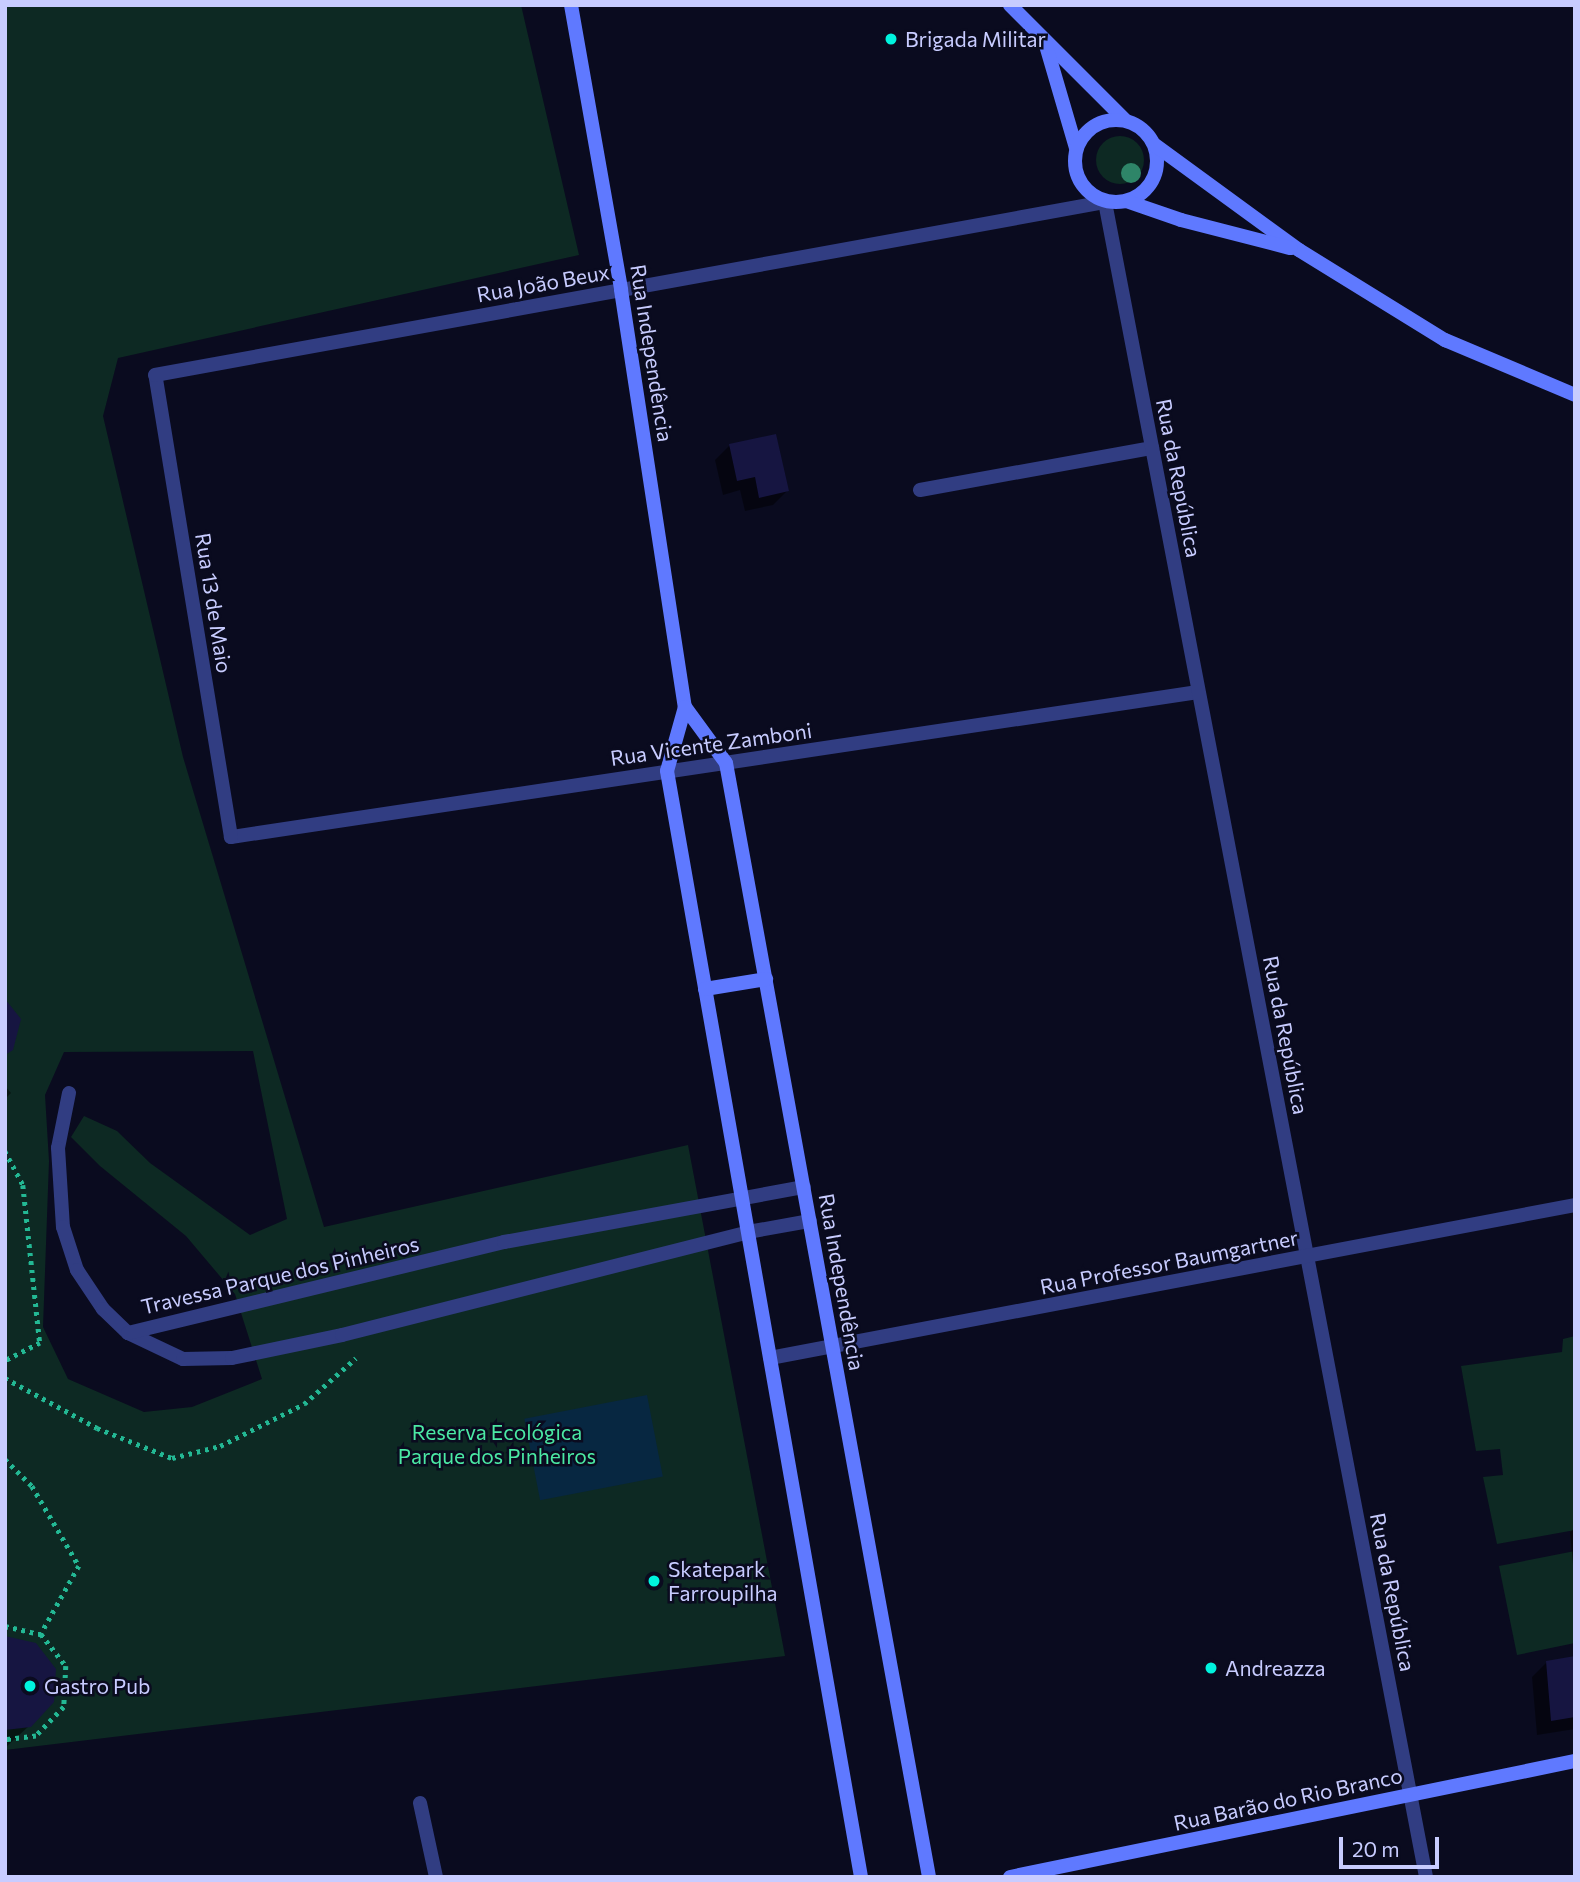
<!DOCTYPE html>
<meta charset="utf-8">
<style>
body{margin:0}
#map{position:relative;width:1580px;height:1882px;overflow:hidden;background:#0a0b1f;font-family:Commissioner,sans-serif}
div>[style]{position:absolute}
.green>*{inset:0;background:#0d2923}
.round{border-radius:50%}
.water>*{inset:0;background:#072741;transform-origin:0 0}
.shadow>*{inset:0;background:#0007}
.building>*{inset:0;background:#161541}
.path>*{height:4.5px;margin-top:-2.25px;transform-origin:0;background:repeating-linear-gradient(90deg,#23b894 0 3.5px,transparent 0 8.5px)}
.lane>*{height:14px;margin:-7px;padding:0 7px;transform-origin:7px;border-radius:7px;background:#313d82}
.street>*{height:14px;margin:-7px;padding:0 7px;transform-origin:7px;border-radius:7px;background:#313d82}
.secondary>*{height:14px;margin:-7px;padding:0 7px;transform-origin:7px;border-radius:7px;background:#5f79ff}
.secondary>.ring{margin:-7px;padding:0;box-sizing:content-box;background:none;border:14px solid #5f79ff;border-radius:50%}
.trees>*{width:20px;height:20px;margin:-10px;border-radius:50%;background:#2e8568}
.dots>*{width:19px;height:19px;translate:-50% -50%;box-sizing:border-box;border:4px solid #0a0b1f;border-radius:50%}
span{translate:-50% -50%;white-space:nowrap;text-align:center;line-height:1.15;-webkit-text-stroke:5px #0a0b1f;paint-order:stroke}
.poi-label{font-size:21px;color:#c8ccff}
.left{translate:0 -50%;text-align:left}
.street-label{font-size:21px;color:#c8ccff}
.park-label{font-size:21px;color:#4be9a4}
.frame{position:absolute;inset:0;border:7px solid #c8ccff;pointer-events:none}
.scale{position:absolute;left:1339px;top:1837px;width:100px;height:32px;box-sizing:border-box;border:4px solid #c8ccff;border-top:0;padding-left:9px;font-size:21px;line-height:24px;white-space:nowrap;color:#c8ccff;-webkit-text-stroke:5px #0a0b1f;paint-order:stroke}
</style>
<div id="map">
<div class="green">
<div style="clip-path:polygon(evenodd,5px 5px,521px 5px,579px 255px,118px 358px,103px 416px,183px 757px,324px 1227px,688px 1145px,785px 1656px,5px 1750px,5px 5px,253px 1051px,287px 1219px,250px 1235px,150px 1163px,117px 1131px,84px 1116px,71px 1137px,100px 1166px,186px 1236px,235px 1294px,262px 1379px,192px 1407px,144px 1412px,68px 1379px,43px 1327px,49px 1161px,45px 1095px,64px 1052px,253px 1051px)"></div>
<div class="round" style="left:1096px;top:136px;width:48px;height:48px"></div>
<div style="clip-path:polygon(1575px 1336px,1575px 1530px,1497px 1544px,1483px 1477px,1503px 1475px,1500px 1449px,1476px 1451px,1461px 1366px,1562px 1352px,1563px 1339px)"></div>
<div style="clip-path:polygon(1575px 1551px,1575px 1643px,1517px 1655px,1499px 1566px)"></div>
</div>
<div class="water">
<div style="left:647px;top:1395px;width:83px;height:125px;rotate:79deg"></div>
</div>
<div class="shadow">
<div style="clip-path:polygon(729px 446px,787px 491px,773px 505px,745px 511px,740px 490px,723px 495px,715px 460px)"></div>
<div style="clip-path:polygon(5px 1086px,11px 1093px,5px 1099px)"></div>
<div style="clip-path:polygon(1575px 1528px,1575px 1586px,1570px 1532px)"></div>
<div style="clip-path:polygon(5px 1637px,29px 1726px,5px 1748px)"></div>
<div style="clip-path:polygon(1575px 1648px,1575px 1729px,1537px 1735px,1532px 1677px,1547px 1662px,1574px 1658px)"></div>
</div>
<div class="building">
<div style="clip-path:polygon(776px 434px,789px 491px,759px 498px,755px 477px,737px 481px,729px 444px)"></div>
<div style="clip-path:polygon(5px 999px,21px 1019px,13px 1050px,5px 1055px)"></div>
<div style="clip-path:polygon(5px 1636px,36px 1643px,56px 1669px,54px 1702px,31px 1727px,5px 1730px)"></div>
<div style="clip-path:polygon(1575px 1656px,1575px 1717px,1551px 1721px,1546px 1661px)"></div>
</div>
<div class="path">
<div style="left:5px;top:1151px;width:38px;rotate:62deg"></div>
<div style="left:23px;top:1185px;width:159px;rotate:83.9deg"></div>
<div style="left:40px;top:1343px;width:39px;rotate:153deg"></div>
<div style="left:5px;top:1378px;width:105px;rotate:28.5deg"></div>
<div style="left:97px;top:1428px;width:81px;rotate:21.8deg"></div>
<div style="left:172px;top:1458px;width:49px;rotate:-14deg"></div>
<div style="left:220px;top:1446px;width:94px;rotate:-26.6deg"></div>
<div style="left:304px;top:1404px;width:69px;rotate:-41.5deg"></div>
<div style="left:5px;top:1459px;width:38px;rotate:45deg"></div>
<div style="left:32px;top:1486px;width:93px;rotate:59.6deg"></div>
<div style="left:79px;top:1566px;width:78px;rotate:119.2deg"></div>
<div style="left:5px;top:1626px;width:37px;rotate:13deg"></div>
<div style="left:41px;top:1634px;width:41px;rotate:52deg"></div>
<div style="left:66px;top:1666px;width:41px;rotate:92.8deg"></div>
<div style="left:64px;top:1707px;width:40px;rotate:134deg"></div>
<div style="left:36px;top:1736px;width:31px;rotate:173deg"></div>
</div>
<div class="lane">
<div style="left:920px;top:490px;width:236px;rotate:-10.3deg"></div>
</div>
<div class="street">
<div style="left:1198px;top:692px;width:978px;rotate:171.47deg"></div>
<div style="left:231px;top:837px;width:468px;rotate:-99.3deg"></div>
<div style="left:155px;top:375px;width:966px;rotate:-10.32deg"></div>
<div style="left:1105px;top:202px;width:1705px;rotate:79.15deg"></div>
<div style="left:69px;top:1093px;width:56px;rotate:101.3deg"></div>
<div style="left:58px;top:1148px;width:79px;rotate:86.4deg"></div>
<div style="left:63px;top:1227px;width:45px;rotate:72deg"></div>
<div style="left:77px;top:1270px;width:47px;rotate:56.3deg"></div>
<div style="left:103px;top:1309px;width:35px;rotate:44deg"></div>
<div style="left:128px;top:1333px;width:61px;rotate:25.3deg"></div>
<div style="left:183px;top:1359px;width:49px;rotate:-1.2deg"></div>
<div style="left:232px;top:1358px;width:112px;rotate:-11.8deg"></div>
<div style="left:342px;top:1335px;width:419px;rotate:-14.2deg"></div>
<div style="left:748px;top:1232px;width:63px;rotate:-10.1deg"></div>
<div style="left:128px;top:1333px;width:387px;rotate:-13.6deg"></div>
<div style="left:504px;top:1242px;width:305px;rotate:-10.4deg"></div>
<div style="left:770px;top:1358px;width:819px;rotate:-10.76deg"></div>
<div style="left:420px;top:1803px;width:76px;rotate:77.8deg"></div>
</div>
<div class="secondary">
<div style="left:571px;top:5px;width:289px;rotate:80deg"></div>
<div style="left:621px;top:290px;width:422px;rotate:81.3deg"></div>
<div style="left:685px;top:707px;width:66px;rotate:105.7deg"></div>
<div style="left:667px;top:771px;width:1123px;rotate:80.05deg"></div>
<div style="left:1010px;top:5px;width:163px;rotate:45deg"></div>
<div style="left:1045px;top:42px;width:110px;rotate:73.7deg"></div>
<div class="ring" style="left:1075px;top:120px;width:68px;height:68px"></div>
<div style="left:1155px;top:145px;width:178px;rotate:36.1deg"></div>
<div style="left:1299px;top:250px;width:172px;rotate:31.7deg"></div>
<div style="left:1445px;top:340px;width:141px;rotate:22.9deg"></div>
<div style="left:1126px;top:201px;width:58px;rotate:19.1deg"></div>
<div style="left:1181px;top:220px;width:113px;rotate:14.4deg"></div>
<div style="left:685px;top:707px;width:69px;rotate:53.8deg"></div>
<div style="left:726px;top:763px;width:1132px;rotate:79.67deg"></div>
<div style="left:705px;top:989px;width:62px;rotate:-9.3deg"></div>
<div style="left:1010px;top:1877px;width:577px;rotate:-11.6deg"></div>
</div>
<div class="trees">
<div style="left:1131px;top:173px"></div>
</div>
<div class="dots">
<div style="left:891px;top:39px;background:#00f3de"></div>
<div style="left:654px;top:1581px;background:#00f3de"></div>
<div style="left:1211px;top:1668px;background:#00f3de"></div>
<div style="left:30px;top:1686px;background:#00f3de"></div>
</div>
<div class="poi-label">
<span class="left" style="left:905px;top:39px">Brigada Militar</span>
<span class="left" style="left:668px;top:1581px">Skatepark<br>Farroupilha</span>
<span class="left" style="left:1225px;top:1668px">Andreazza</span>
<span class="left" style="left:44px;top:1686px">Gastro Pub</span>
</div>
<div class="street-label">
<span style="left:543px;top:283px;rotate:-10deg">Rua João Beux</span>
<span style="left:652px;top:353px;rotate:81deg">Rua Independência</span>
<span style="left:1179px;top:478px;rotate:79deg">Rua da República</span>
<span style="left:214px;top:603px;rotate:81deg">Rua 13 de Maio</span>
<span style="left:711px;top:744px;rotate:-8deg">Rua Vicente Zamboni</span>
<span style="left:1286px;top:1035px;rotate:79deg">Rua da República</span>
<span style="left:1169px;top:1262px;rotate:-11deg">Rua Professor Baumgartner</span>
<span style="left:280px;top:1275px;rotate:-13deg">Travessa Parque dos Pinheiros</span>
<span style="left:842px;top:1282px;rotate:80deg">Rua Independência</span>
<span style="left:1393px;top:1592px;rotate:79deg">Rua da República</span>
<span style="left:1288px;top:1799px;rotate:-12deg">Rua Barão do Rio Branco</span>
</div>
<div class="park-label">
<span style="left:497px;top:1444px">Reserva Ecológica<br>Parque dos Pinheiros</span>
</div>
<div class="frame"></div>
<div class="scale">20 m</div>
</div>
